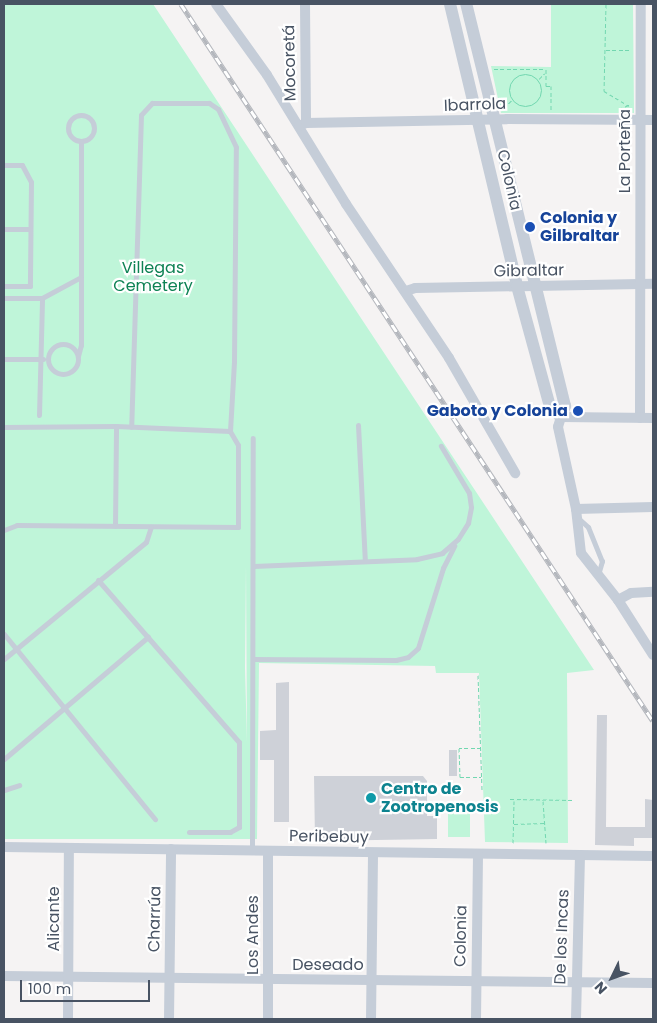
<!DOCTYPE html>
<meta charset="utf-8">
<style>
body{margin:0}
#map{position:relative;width:657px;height:1023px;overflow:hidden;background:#f5f3f3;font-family:Poppins,sans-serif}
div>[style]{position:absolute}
.green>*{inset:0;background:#bff5d9;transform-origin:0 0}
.building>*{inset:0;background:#ced1d8;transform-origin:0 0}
.path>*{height:1px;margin-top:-0.5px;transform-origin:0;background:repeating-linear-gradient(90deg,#72d7b0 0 4px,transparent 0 6.5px)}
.path>.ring{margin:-0.5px;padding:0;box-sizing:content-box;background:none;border:1px solid #72d7b0;border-radius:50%}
.service>*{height:5px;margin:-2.5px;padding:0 2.5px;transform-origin:2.5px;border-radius:2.5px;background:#c5cdd8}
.service>.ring{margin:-2.5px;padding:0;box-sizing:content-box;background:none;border:5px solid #c5cdd8;border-radius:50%}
.minor>*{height:10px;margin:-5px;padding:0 5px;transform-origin:5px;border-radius:5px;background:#c5cdd8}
.tertiary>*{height:12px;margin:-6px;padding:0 6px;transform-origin:6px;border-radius:6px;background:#c5cdd8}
.rail>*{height:4.5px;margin-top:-2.25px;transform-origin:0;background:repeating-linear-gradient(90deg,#fff 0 8px,#b4b7bd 0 16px);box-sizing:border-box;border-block:1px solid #b4b7bd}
.dots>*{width:14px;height:14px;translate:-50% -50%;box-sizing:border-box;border:2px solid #fff;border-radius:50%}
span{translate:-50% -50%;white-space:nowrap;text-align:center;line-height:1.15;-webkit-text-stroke:4.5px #fff;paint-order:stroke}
.street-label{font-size:16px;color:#485363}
.transit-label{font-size:16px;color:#164399;font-weight:700}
.left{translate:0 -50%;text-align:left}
.right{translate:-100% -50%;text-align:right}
.park-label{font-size:16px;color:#0e8254}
.culture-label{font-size:16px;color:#0d838f;font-weight:700}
.frame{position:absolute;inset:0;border:5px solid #485363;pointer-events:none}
.north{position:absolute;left:587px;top:953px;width:50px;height:50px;-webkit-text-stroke:4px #fff;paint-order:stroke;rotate:228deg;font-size:14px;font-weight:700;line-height:20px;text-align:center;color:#485363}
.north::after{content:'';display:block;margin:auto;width:18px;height:22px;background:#485363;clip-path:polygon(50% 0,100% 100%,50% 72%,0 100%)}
.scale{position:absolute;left:20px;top:980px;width:130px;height:22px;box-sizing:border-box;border:2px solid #485363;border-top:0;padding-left:6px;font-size:15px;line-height:18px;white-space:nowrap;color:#485363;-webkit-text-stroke:4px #fff;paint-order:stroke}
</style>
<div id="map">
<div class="green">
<div style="clip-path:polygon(evenodd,4px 4px,153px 4px,594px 670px,567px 673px,568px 843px,485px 842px,479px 673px,436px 673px,435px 666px,259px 663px,257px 839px,4px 839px,4px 4px,246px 565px,247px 742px,245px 668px,246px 565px)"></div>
<div style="clip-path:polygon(551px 4px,633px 4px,634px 113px,501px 113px,491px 66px,551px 67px)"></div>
<div style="left:448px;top:802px;width:22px;height:35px"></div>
</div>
<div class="building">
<div style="clip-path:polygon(289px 682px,289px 822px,274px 822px,274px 760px,260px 760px,260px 731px,276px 730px,276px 683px)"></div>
<div style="clip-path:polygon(597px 715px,607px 715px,606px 827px,645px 827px,645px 799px,653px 800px,653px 838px,634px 838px,634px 846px,595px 845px)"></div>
<div style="left:449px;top:750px;width:8px;height:26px"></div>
<div style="clip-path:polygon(314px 776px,423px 776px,427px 781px,427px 816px,437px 816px,437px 839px,315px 841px)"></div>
</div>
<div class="path">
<div style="left:606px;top:4px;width:87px;rotate:91.3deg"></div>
<div style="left:604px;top:91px;width:29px;rotate:31deg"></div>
<div style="left:606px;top:50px;width:26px"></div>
<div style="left:494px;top:69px;width:52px"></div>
<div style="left:546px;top:69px;width:17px;rotate:90deg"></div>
<div style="left:546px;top:86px;width:5px"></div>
<div style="left:551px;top:86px;width:24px;rotate:90deg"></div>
<div class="ring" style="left:509px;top:74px;width:31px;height:31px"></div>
<div style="left:539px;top:79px;width:8px;rotate:-45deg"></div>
<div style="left:504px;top:108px;width:11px;rotate:-45deg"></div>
<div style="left:619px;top:109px;width:13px;rotate:-23deg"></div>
<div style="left:478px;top:675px;width:115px;rotate:88deg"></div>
<div style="left:481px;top:748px;width:22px;rotate:180deg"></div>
<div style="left:459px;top:748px;width:29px;rotate:88deg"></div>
<div style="left:460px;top:777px;width:21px"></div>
<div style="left:510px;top:799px;width:63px;rotate:0.9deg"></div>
<div style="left:543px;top:801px;width:42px;rotate:85.9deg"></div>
<div style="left:514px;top:824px;width:31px;rotate:-2deg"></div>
<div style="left:513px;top:843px;width:42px;rotate:-88.6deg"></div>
</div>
<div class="service">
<div class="ring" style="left:68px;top:115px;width:21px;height:21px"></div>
<div style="left:4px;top:165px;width:18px"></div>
<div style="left:22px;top:165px;width:19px;rotate:62deg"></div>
<div style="left:31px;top:182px;width:104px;rotate:90.6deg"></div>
<div style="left:30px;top:286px;width:26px;rotate:180deg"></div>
<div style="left:4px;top:229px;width:26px"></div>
<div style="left:4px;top:298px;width:38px"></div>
<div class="ring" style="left:48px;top:344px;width:25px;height:25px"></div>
<div style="left:78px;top:356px;width:11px;rotate:-75deg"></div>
<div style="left:81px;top:345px;width:204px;rotate:-90deg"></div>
<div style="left:4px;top:359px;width:39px"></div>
<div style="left:39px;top:415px;width:117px;rotate:-88.5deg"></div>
<div style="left:42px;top:298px;width:44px;rotate:-28.3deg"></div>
<div style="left:358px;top:425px;width:136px;rotate:87.1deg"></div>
<div style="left:4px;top:427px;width:112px;rotate:-0.5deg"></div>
<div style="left:116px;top:426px;width:114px;rotate:2.5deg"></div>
<div style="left:577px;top:517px;width:15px;rotate:42deg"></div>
<div style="left:588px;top:527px;width:37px;rotate:68deg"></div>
<div style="left:602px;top:561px;width:15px;rotate:106deg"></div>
<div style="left:115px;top:526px;width:100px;rotate:-89.4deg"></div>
<div style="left:4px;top:530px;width:14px;rotate:-21deg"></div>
<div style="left:17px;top:525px;width:221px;rotate:0.5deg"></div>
<div style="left:238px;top:527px;width:82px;rotate:-90deg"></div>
<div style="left:238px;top:445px;width:16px;rotate:-120deg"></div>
<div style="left:230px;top:431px;width:70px;rotate:-86.7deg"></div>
<div style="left:234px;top:361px;width:214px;rotate:-89.5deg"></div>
<div style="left:236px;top:147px;width:42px;rotate:-115.3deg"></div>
<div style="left:218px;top:109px;width:11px;rotate:-146deg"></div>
<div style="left:209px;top:103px;width:57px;rotate:180deg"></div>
<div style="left:152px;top:103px;width:16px;rotate:133deg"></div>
<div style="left:141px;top:115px;width:312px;rotate:91.8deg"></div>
<div style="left:253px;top:566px;width:164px;rotate:-2.4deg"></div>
<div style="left:417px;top:559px;width:26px;rotate:-13deg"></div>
<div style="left:442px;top:553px;width:21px;rotate:-41deg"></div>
<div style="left:458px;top:539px;width:19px;rotate:-58deg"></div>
<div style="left:468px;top:523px;width:16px;rotate:-79deg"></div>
<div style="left:471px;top:507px;width:14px;rotate:-98deg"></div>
<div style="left:469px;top:493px;width:55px;rotate:-120.8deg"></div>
<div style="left:98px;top:580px;width:215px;rotate:49deg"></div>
<div style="left:239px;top:742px;width:85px;rotate:90deg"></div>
<div style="left:239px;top:827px;width:10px;rotate:151deg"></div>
<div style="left:230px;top:832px;width:41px;rotate:180deg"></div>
<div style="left:4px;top:634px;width:239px;rotate:50.8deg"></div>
<div style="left:4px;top:659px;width:184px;rotate:-39.5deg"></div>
<div style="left:146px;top:542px;width:16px;rotate:-72deg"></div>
<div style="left:253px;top:659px;width:143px;rotate:0.4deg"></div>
<div style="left:396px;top:660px;width:12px;rotate:-14deg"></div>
<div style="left:408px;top:657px;width:13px;rotate:-42deg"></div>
<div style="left:418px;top:648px;width:84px;rotate:-72.6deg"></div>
<div style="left:443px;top:568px;width:25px;rotate:-63deg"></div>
<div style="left:4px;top:759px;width:189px;rotate:-40.3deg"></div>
<div style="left:4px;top:790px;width:16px;rotate:-18deg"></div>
<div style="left:252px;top:850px;width:412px;rotate:-89.9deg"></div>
</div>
<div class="minor">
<div style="left:216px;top:4px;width:87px;rotate:54.3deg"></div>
<div style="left:267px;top:75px;width:151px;rotate:58.5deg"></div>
<div style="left:346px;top:204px;width:185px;rotate:56.2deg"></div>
<div style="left:449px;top:358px;width:133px;rotate:60.1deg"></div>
<div style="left:305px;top:4px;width:119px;rotate:89.5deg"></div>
<div style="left:299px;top:126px;width:8px;rotate:-23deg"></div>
<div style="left:306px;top:123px;width:201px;rotate:-1.1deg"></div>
<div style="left:507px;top:119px;width:146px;rotate:0.4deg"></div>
<div style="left:406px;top:291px;width:9px;rotate:-18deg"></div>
<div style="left:415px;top:288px;width:238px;rotate:-1deg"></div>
<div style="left:640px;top:418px;width:414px;rotate:-89.9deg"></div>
<div style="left:653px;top:418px;width:92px;rotate:-179.4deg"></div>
<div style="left:561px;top:417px;width:10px;rotate:107deg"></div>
<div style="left:558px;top:427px;width:84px;rotate:77.6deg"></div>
<div style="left:576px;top:509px;width:44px;rotate:83.5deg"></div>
<div style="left:581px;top:553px;width:60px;rotate:51.8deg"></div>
<div style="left:618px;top:600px;width:65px;rotate:57.5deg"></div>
<div style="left:576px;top:509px;width:77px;rotate:-1.5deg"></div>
<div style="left:618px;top:600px;width:15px;rotate:-28deg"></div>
<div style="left:631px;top:593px;width:22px;rotate:-3deg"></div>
<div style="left:4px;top:847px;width:649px;rotate:0.79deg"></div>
<div style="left:4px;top:976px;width:649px;rotate:0.62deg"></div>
<div style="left:68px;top:1019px;width:171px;rotate:-89.7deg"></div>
<div style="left:169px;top:1019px;width:170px;rotate:-89.3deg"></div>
<div style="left:268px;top:1019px;width:168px;rotate:-90deg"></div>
<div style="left:371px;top:1019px;width:166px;rotate:-89.3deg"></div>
<div style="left:476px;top:1019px;width:165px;rotate:-89.3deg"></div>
<div style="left:576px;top:1019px;width:164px;rotate:-88.6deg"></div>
</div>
<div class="tertiary">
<div style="left:450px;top:4px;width:290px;rotate:76.6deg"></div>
<div style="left:517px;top:286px;width:125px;rotate:74.7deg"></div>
<div style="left:550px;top:407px;width:15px;rotate:42deg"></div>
<div style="left:561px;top:417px;width:12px;rotate:-70deg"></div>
<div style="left:565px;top:406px;width:414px;rotate:-103.8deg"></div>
</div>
<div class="rail">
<div style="left:181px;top:4px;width:858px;rotate:56.64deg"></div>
</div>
<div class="dots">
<div style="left:530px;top:227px;background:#1a4fb4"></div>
<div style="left:578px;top:411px;background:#1a4fb4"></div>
<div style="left:371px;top:798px;background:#0f9aa8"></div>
</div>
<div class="street-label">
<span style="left:290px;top:63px;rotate:-91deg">Mocoretá</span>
<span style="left:475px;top:105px;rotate:-2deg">Ibarrola</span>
<span style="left:625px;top:151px;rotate:-90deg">La Porteña</span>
<span style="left:509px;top:180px;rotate:77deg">Colonia</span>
<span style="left:529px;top:271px;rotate:-1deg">Gibraltar</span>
<span style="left:329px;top:837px;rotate:1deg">Peribebuy</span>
<span style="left:54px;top:919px;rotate:-90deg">Alicante</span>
<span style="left:155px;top:919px;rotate:-89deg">Charrúa</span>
<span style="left:253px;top:935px;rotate:-90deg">Los Andes</span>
<span style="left:461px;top:936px;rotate:-89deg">Colonia</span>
<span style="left:562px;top:937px;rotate:-88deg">De los Incas</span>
<span style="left:328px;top:965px">Deseado</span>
</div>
<div class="transit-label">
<span class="left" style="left:540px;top:227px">Colonia y<br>Gilbraltar</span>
<span class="right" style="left:568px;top:411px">Gaboto y Colonia</span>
</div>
<div class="park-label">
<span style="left:153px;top:277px">Villegas<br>Cemetery</span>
</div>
<div class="culture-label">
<span class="left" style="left:381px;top:798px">Centro de<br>Zootropenosis</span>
</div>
<div class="frame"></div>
<div class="north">N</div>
<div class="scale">100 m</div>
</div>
